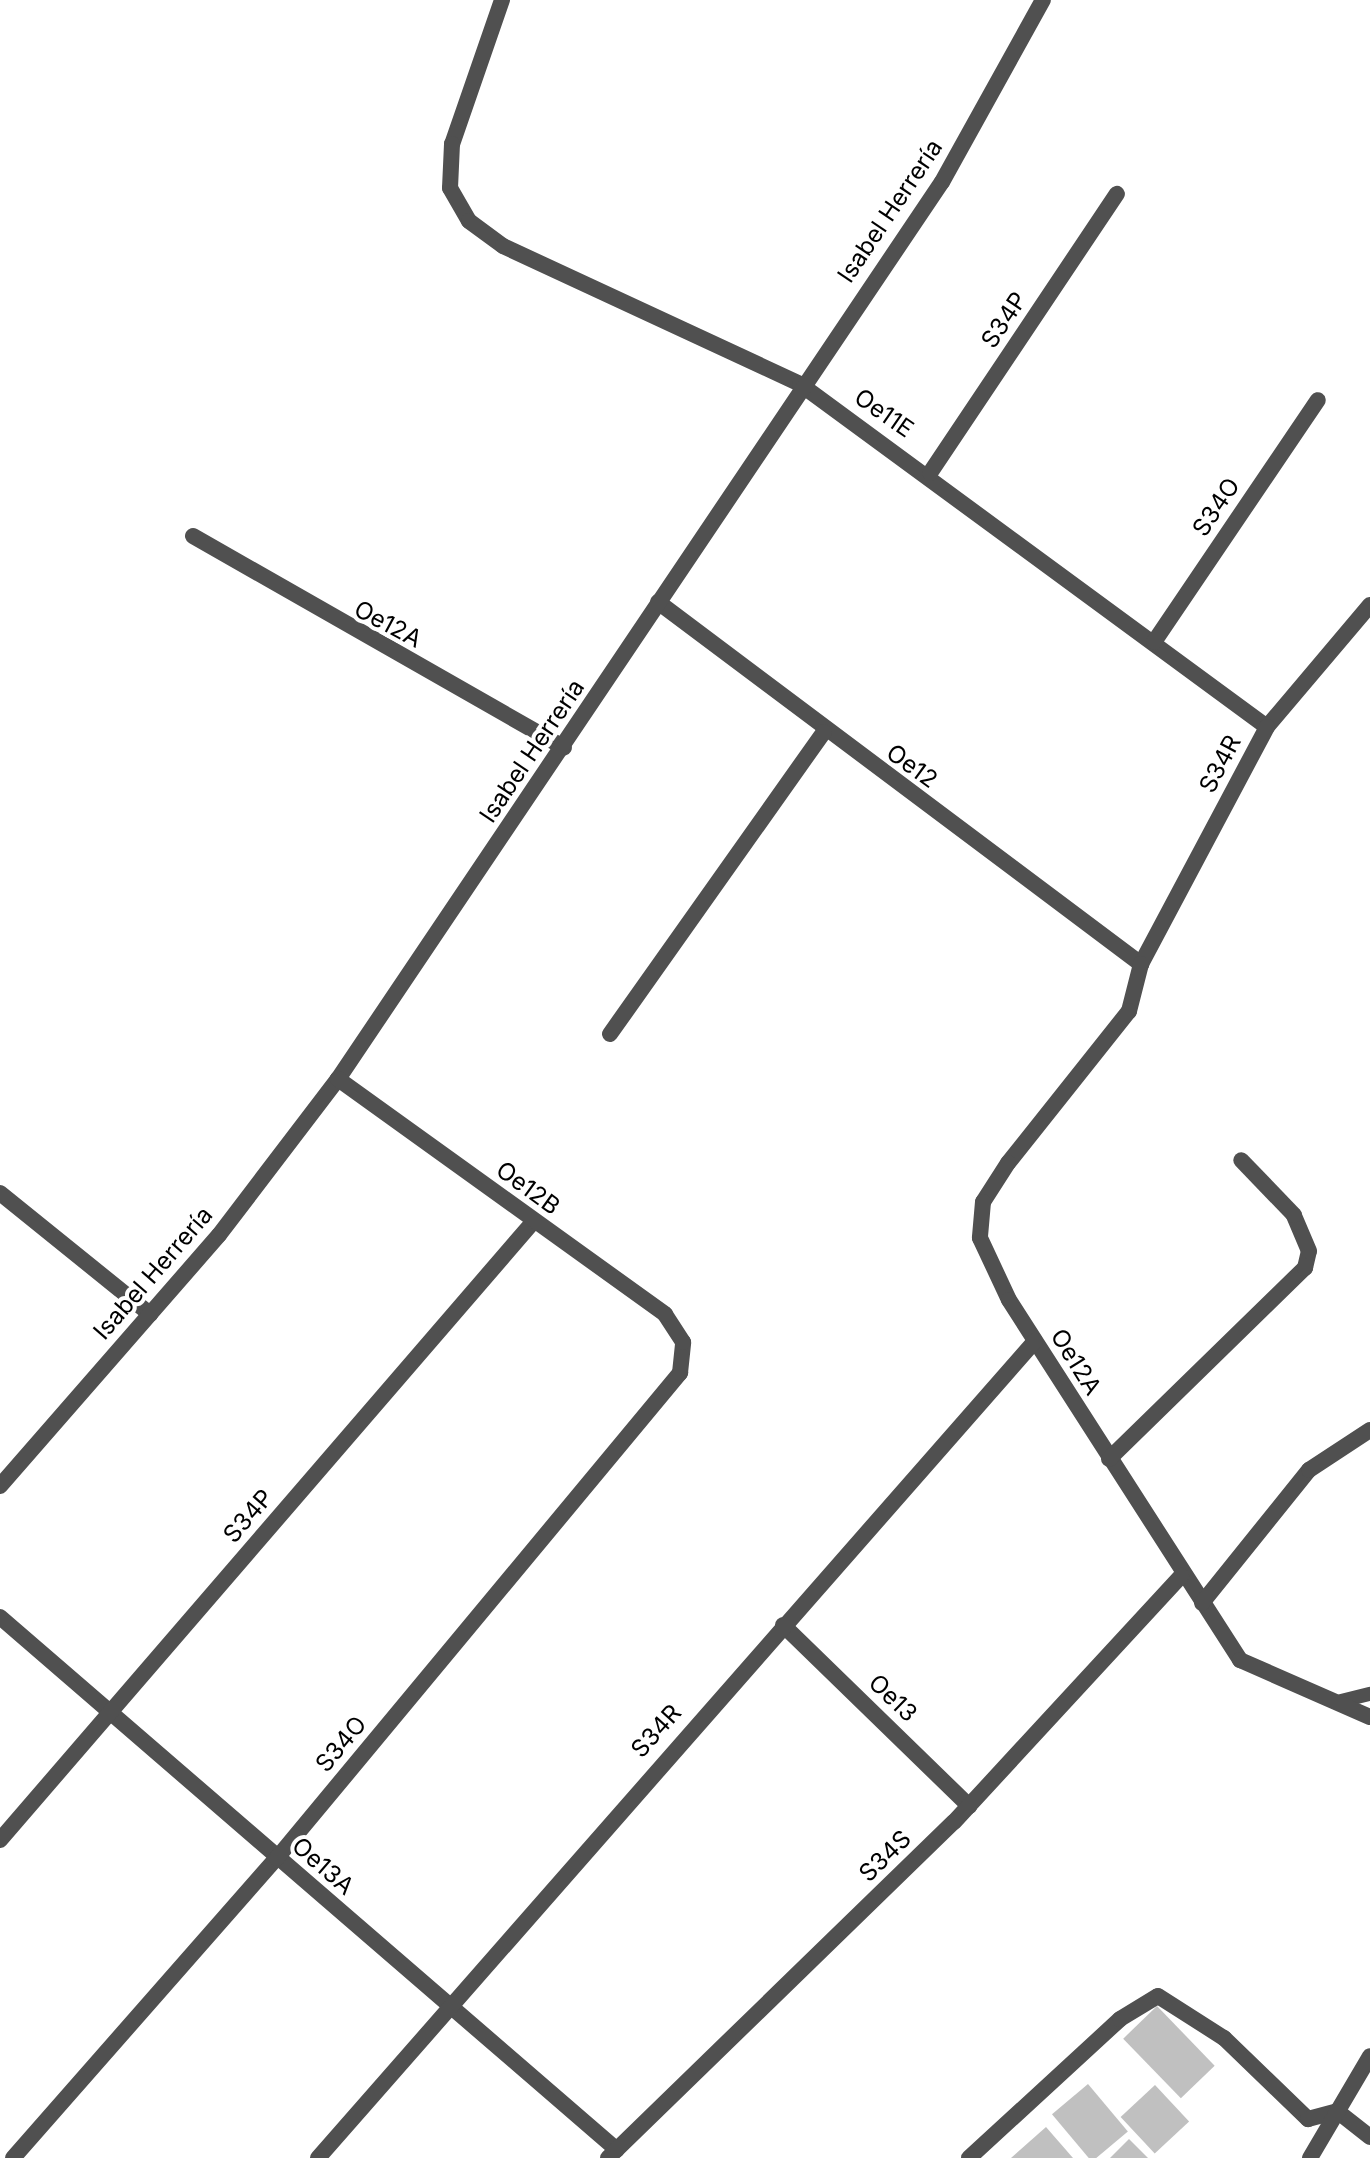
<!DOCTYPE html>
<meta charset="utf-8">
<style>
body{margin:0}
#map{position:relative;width:1370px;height:2158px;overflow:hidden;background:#fff;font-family:Inter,sans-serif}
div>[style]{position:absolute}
.building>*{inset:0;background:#c0c0c0;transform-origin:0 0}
.lane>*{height:14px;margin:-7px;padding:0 7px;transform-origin:7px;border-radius:7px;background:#505050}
.street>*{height:16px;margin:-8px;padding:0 8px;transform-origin:8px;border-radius:8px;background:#505050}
span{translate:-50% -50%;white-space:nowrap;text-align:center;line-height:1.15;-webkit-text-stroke:8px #fff;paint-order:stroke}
.street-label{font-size:24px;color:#000}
</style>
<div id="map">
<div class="building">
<div style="left:1157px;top:2006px;width:83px;height:47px;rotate:46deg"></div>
<div style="left:1088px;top:2084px;width:62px;height:47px;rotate:50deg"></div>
<div style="left:1155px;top:2085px;width:50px;height:47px;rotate:47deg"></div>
<div style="clip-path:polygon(1046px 2127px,1073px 2158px,1011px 2158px)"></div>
<div style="clip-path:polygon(1129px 2139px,1148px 2158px,1110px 2158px)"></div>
</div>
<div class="lane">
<div style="left:1341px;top:1701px;width:30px;rotate:-14deg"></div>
</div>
<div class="street">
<div style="left:502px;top:0;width:152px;rotate:109.1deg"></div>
<div style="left:452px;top:144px;width:44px;rotate:92.6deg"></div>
<div style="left:450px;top:188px;width:38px;rotate:60deg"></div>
<div style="left:469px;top:221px;width:42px;rotate:36.3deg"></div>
<div style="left:503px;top:246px;width:327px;rotate:24.9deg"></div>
<div style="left:800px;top:384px;width:579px;rotate:36.3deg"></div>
<div style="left:930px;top:473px;width:336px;rotate:-56.2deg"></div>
<div style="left:193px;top:536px;width:427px;rotate:29.7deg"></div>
<div style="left:658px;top:602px;width:604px;rotate:36.85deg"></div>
<div style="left:1370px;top:605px;width:160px;rotate:130.2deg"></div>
<div style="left:1267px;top:727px;width:268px;rotate:118deg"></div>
<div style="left:1141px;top:964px;width:49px;rotate:104.3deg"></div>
<div style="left:1129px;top:1011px;width:194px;rotate:128.5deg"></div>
<div style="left:1008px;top:1163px;width:46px;rotate:122.7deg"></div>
<div style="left:983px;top:1202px;width:36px;rotate:95deg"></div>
<div style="left:980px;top:1238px;width:68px;rotate:64.9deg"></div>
<div style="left:1009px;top:1300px;width:428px;rotate:57.3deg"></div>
<div style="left:1240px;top:1660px;width:142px;rotate:23.7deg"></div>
<div style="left:1154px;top:642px;width:292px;rotate:-55.9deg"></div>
<div style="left:610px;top:1034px;width:370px;rotate:-54.7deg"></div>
<div style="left:0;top:1193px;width:193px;rotate:38.9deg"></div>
<div style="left:1109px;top:1459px;width:274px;rotate:-44.3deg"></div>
<div style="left:1305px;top:1268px;width:17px;rotate:-77deg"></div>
<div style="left:1309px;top:1251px;width:39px;rotate:-113deg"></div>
<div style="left:1294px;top:1215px;width:76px;rotate:-133.9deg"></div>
<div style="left:0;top:1486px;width:333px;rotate:-48.9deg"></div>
<div style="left:219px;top:1235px;width:196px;rotate:-52.7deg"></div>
<div style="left:338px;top:1079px;width:1081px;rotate:-56.05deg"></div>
<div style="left:942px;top:182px;width:208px;rotate:-61deg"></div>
<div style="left:1202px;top:1603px;width:171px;rotate:-51.2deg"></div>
<div style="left:1309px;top:1470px;width:73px;rotate:-33.3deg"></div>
<div style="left:0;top:1617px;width:815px;rotate:40.82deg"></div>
<div style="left:783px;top:1625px;width:260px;rotate:44.2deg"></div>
<div style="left:0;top:1840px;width:816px;rotate:-49.22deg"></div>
<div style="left:1337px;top:2111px;width:42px;rotate:38.2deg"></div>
<div style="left:13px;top:2158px;width:400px;rotate:-48.7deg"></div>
<div style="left:277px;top:1858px;width:631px;rotate:-50.28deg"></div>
<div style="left:680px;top:1373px;width:31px;rotate:-84deg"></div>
<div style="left:683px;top:1342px;width:33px;rotate:-123deg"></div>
<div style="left:665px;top:1314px;width:403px;rotate:-144.3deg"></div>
<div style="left:318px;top:2158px;width:1087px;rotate:-48.73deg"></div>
<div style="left:608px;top:2158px;width:482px;rotate:-44.2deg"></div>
<div style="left:954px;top:1822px;width:335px;rotate:-47.3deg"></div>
<div style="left:969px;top:2158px;width:205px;rotate:-42.6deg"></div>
<div style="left:1120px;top:2019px;width:44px;rotate:-31.2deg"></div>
<div style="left:1158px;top:1996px;width:78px;rotate:32.5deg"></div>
<div style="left:1224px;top:2038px;width:117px;rotate:44deg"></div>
<div style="left:1308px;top:2119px;width:30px;rotate:-15deg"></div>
<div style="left:1310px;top:2158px;width:118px;rotate:-59.5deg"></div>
</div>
<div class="street-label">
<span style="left:890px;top:211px;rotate:-56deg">Isabel Herrería</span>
<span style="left:1004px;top:320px;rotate:-56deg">S34P</span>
<span style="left:884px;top:413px;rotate:35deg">Oe11E</span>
<span style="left:1216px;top:507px;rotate:-56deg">S34O</span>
<span style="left:388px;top:624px;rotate:28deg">Oe12A</span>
<span style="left:532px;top:751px;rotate:-56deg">Isabel Herrería</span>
<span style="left:1220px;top:764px;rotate:-62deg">S34R</span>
<span style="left:912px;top:766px;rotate:36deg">Oe12</span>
<span style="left:528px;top:1188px;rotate:36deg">Oe12B</span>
<span style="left:153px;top:1273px;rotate:-49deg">Isabel Herrería</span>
<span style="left:1076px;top:1362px;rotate:58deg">Oe12A</span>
<span style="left:248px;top:1516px;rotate:-49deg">S34P</span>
<span style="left:893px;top:1698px;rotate:44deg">Oe13</span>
<span style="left:656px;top:1731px;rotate:-48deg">S34R</span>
<span style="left:341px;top:1744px;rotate:-50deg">S34O</span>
<span style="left:885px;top:1856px;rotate:-44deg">S34S</span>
<span style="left:323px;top:1866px;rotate:41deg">Oe13A</span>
</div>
</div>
